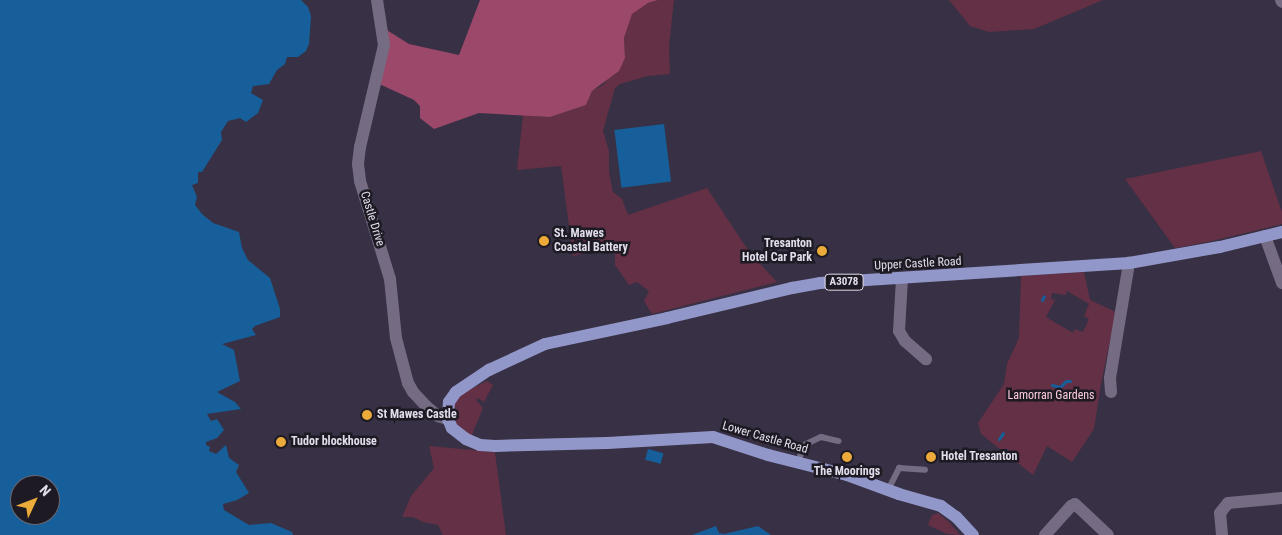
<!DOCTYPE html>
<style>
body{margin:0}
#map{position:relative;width:1282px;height:535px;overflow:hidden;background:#383044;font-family:"Roboto Condensed",sans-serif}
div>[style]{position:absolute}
.green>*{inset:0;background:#633045}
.forest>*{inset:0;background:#9b486a}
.water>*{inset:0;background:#165f9a;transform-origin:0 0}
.stream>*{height:3px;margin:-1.5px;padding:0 1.5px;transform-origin:1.5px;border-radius:1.5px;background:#165f9a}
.service>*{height:6px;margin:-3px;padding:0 3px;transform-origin:3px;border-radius:3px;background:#756c83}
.minor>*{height:12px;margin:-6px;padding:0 6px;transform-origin:6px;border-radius:6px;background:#756c83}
.primary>*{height:12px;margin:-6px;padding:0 6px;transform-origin:6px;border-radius:6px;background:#9297c9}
.dots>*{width:14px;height:14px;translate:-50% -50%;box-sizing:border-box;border:2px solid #1d1a23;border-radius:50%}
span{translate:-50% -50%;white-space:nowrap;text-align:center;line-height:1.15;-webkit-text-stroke:5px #1d1a23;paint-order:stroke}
.shield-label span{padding:1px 4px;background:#1d1a23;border:1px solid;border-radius:4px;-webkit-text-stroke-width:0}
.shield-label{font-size:11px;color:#e1ddea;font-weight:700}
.street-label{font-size:12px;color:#e1ddea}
.poi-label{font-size:12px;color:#e1ddea;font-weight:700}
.left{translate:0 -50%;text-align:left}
.right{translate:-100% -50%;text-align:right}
.park-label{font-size:12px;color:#fccbdc}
.north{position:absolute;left:10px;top:475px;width:50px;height:50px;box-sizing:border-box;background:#1d1a23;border:1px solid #6b6873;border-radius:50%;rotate:47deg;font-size:14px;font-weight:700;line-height:20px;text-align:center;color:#e1ddea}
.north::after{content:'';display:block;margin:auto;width:18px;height:22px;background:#ebaa39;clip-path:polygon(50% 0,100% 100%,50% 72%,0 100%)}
</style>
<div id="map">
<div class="green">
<div style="clip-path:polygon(658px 0,674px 0,669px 46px,670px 74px,648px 76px,620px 84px,615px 88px,603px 131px,609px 151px,609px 172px,613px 192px,622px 199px,628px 215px,707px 188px,750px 253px,777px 282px,652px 314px,644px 301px,649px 291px,637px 282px,629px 285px,615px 265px,615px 254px,607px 248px,573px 256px,561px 166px,517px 170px,523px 115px,550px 117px,586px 105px,592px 91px,603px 85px,625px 58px,624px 38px,632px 13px,648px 3px)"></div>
<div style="clip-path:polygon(949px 0,1103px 0,1034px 29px,989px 32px,970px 26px)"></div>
<div style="clip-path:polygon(1261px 151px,1282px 212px,1282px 224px,1212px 241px,1175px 248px,1125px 179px)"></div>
<div style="clip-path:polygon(evenodd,1084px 272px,1090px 300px,1116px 312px,1101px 384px,1094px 429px,1072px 462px,1047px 446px,1033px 475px,981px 434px,978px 423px,1004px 384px,1007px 364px,1019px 338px,1021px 276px,1084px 272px,1067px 291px,1089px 304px,1084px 316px,1089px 319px,1083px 332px,1075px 329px,1073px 333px,1046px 317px,1055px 300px,1051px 299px,1052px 293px,1066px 295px,1067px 291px)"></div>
<div style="clip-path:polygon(487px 381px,493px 385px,484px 402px,478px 398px,476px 400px,483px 408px,471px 437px,465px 434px,454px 421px,453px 407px,461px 394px)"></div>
<div style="clip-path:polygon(429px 446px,495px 452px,506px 535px,443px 535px,438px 525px,423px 522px,413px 517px,402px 517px,411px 496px,434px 468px)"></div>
<div style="clip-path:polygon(938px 513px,949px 522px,960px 535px,947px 534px,928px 525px,932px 515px)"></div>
</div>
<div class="forest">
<div style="clip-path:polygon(480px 0,658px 0,648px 3px,632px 14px,624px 38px,625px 58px,619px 71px,592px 91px,586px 105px,550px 117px,479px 113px,434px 129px,420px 118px,420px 106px,414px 100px,375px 82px,382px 27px,409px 44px,459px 55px)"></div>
</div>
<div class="water">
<div style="clip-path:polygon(evenodd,0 0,301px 0,308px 7px,311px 16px,309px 44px,306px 51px,298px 57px,287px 57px,285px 64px,277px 70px,269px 84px,253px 86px,251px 93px,263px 100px,258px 113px,246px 122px,240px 118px,228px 121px,221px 132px,222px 140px,202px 172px,198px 172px,198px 183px,192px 185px,197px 197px,195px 205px,202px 214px,213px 223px,239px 232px,242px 248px,248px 260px,270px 278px,280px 309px,280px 317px,255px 326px,252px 329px,256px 335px,222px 344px,234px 350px,240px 381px,217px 392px,235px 402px,241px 409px,207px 414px,211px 421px,217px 419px,224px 430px,217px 438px,206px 442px,206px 445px,210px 447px,209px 451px,216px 454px,226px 445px,229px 458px,239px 465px,236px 472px,249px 493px,237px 500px,223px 504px,224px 510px,249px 525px,271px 523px,292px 532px,293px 535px,0 535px,0 0,20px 485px,50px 485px,50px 515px,20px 515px,20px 485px)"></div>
<div style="left:664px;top:124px;width:58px;height:50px;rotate:83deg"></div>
<div style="left:648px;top:449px;width:16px;height:11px;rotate:15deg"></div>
<div style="clip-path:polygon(716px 526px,719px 533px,724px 534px,758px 526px,771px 535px,692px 535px)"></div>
</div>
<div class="stream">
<div style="left:1042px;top:300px;width:4px;rotate:-63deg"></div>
<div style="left:1052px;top:385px;width:8px;rotate:14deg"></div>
<div style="left:1060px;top:387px;width:8px;rotate:-45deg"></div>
<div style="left:1066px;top:381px;width:4px"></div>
<div style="left:999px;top:439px;width:7px;rotate:-56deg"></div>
<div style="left:1006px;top:450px;width:3px;rotate:45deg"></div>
</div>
<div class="service">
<div style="left:798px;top:463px;width:17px;rotate:-73deg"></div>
<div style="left:803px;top:447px;width:4px;rotate:-45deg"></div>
<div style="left:806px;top:444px;width:17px;rotate:-25deg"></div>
<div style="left:821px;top:437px;width:18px;rotate:13deg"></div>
<div style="left:888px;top:490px;width:25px;rotate:-63deg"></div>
<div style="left:899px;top:468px;width:26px;rotate:4deg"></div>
</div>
<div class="minor">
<div style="left:377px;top:0;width:46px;rotate:81.2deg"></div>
<div style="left:384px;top:45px;width:105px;rotate:103.2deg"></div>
<div style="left:360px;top:147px;width:17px;rotate:97deg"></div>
<div style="left:358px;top:164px;width:17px;rotate:83deg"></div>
<div style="left:360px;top:181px;width:102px;rotate:73deg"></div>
<div style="left:390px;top:279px;width:59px;rotate:84.2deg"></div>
<div style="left:396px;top:338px;width:47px;rotate:75.1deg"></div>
<div style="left:408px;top:383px;width:10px;rotate:61deg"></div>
<div style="left:413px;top:392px;width:19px;rotate:47deg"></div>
<div style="left:426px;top:406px;width:16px;rotate:40deg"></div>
<div style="left:438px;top:416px;width:10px;rotate:17deg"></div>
<div style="left:1281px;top:0;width:2px;rotate:63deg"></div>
<div style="left:1265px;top:236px;width:50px;rotate:70.1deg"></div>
<div style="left:902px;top:278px;width:53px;rotate:93.2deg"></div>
<div style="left:899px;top:331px;width:12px;rotate:59deg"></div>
<div style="left:905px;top:341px;width:28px;rotate:41deg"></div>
<div style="left:1111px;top:392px;width:14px;rotate:-94deg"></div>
<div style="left:1110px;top:378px;width:117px;rotate:-80.6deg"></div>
<div style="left:1045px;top:535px;width:39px;rotate:-48deg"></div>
<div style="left:1071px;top:506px;width:4px;rotate:-27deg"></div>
<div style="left:1075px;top:504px;width:45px;rotate:43.2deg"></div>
<div style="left:1222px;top:535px;width:22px;rotate:-95deg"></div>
<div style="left:1220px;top:513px;width:13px;rotate:-51deg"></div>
<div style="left:1228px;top:503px;width:54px;rotate:-5.3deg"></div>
</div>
<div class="primary">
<div style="left:973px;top:535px;width:25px;rotate:-133deg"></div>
<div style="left:956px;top:517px;width:19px;rotate:-144deg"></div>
<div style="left:941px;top:506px;width:44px;rotate:-164.1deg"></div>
<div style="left:899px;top:494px;width:55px;rotate:-159.9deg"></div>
<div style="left:847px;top:475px;width:81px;rotate:-165.8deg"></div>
<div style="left:768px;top:455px;width:58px;rotate:-161.9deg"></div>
<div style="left:713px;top:437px;width:106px;rotate:176.8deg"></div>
<div style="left:607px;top:443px;width:112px;rotate:178.5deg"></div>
<div style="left:495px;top:446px;width:15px;rotate:-176deg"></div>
<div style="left:480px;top:445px;width:15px;rotate:-157deg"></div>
<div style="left:466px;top:439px;width:18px;rotate:-142deg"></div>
<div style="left:452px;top:428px;width:10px;rotate:-114deg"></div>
<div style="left:448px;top:419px;width:17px;rotate:-87deg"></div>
<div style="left:449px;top:402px;width:12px;rotate:-55deg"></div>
<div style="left:456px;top:392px;width:40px;rotate:-34deg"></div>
<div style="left:489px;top:370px;width:62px;rotate:-24.9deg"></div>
<div style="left:545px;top:344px;width:125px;rotate:-12deg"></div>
<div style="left:667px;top:318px;width:129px;rotate:-13.5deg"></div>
<div style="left:792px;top:288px;width:28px;rotate:-10deg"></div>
<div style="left:820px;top:283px;width:310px;rotate:-3.7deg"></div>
<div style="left:1129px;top:263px;width:92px;rotate:-10deg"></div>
<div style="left:1220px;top:247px;width:64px;rotate:-13.6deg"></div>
</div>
<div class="dots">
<div style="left:544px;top:241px;background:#ebaa39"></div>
<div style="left:822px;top:251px;background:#ebaa39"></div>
<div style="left:367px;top:415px;background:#ebaa39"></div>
<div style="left:281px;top:442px;background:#ebaa39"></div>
<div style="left:847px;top:457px;background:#ebaa39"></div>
<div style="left:931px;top:457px;background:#ebaa39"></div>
</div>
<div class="shield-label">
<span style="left:844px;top:282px">A3078</span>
</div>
<div class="street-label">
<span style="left:372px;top:219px;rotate:73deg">Castle Drive</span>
<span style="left:918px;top:264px;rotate:-3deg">Upper Castle Road</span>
<span style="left:765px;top:438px;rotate:16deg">Lower Castle Road</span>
</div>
<div class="poi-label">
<span class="left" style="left:554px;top:241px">St. Mawes<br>Coastal Battery</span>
<span class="right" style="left:812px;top:251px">Tresanton<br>Hotel Car Park</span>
<span class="left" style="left:377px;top:415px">St Mawes Castle</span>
<span class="left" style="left:291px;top:442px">Tudor blockhouse</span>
<span class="left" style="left:941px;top:457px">Hotel Tresanton</span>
<span style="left:847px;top:472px">The Moorings</span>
</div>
<div class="park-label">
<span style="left:1051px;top:396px">Lamorran Gardens</span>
</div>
<div class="north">N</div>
</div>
